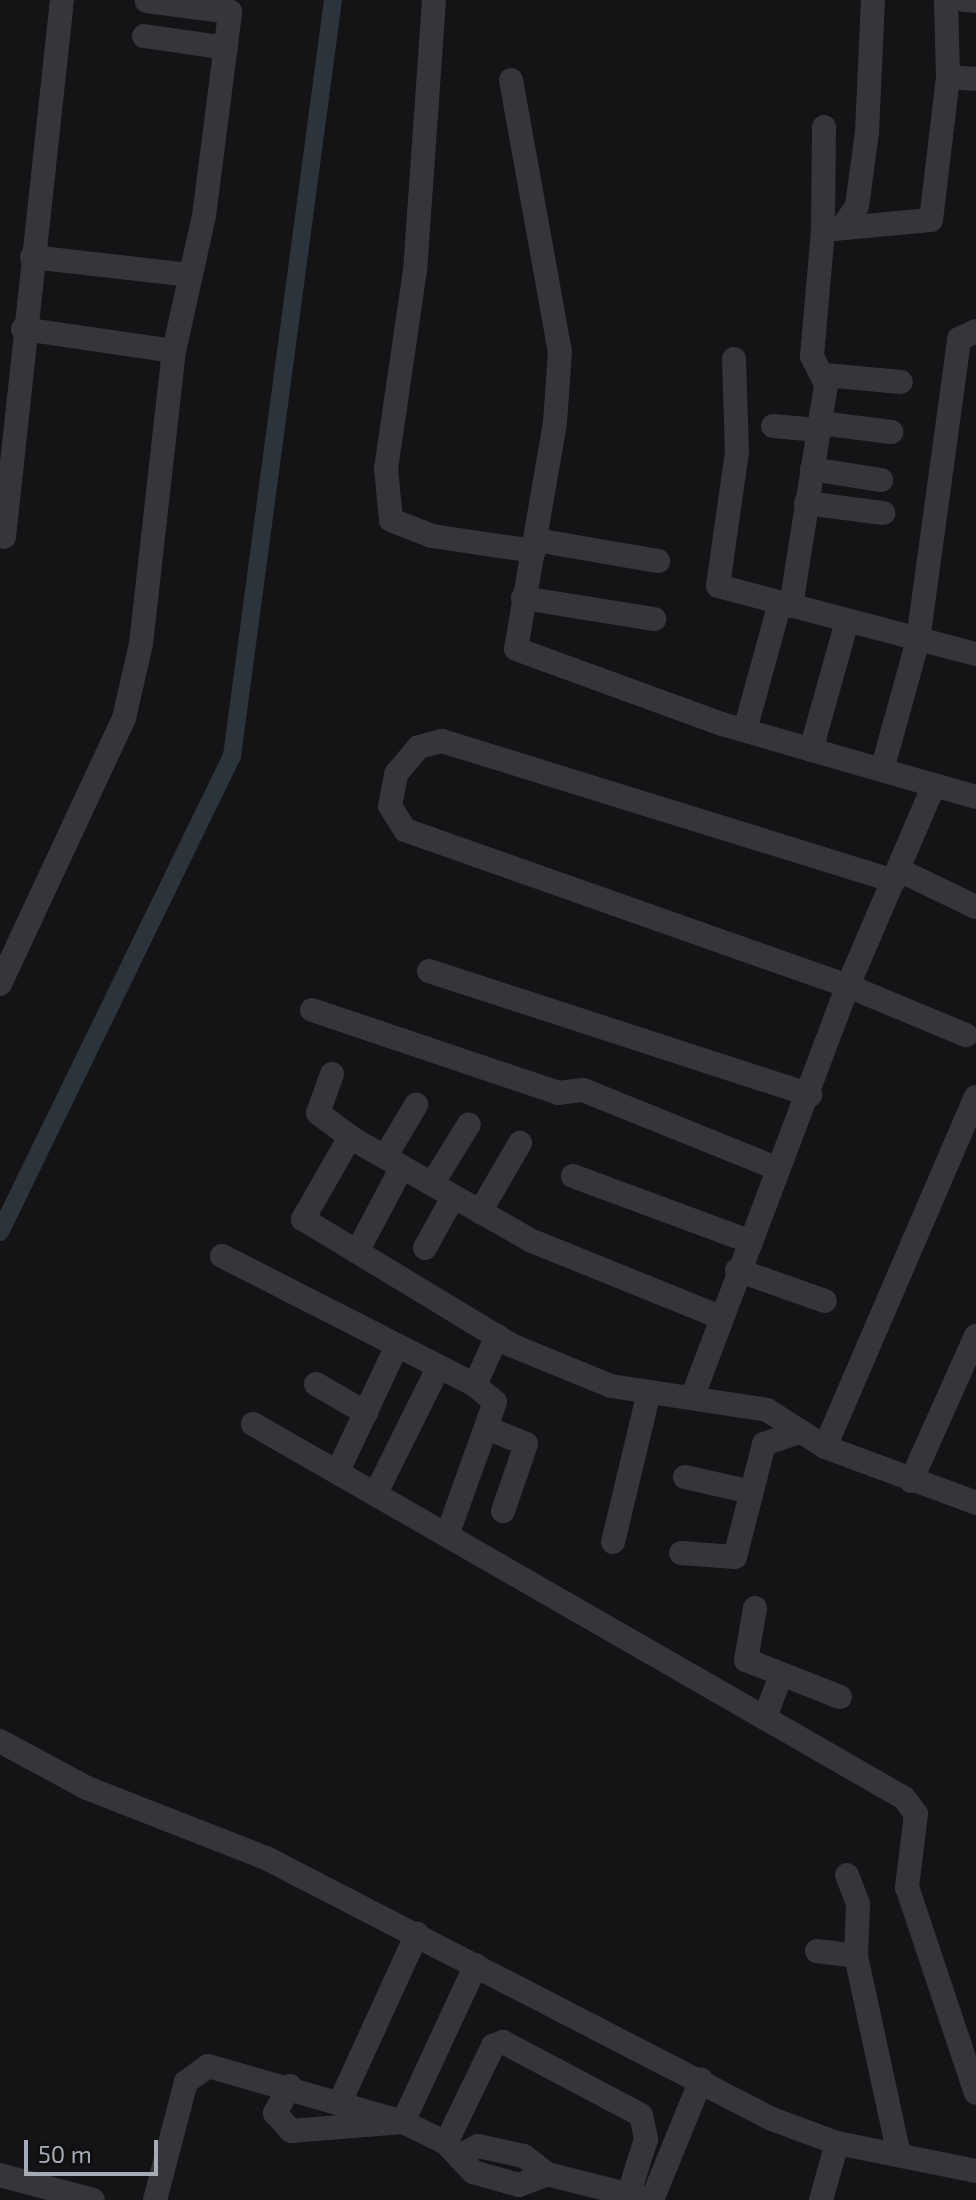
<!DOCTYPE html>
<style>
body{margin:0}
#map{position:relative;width:976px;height:2200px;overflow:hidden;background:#141416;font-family:"Exo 2",sans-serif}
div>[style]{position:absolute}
.canal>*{height:18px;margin:-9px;padding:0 9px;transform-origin:9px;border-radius:9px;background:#2a343a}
.minor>*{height:24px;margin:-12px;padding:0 12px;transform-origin:12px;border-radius:12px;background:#35363b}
span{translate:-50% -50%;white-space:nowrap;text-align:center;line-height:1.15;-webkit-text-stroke:6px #0f0f11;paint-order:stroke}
.scale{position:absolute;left:24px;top:2140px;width:134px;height:36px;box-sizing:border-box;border:4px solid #a5acb6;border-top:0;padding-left:10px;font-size:24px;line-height:28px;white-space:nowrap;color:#a5acb6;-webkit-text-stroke:6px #0f0f11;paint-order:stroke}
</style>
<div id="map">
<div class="canal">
<div style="left:0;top:1232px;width:530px;rotate:-64.02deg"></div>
<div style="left:232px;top:756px;width:763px;rotate:-82.39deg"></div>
</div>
<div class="minor">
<div style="left:434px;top:0;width:271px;rotate:94deg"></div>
<div style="left:415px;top:270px;width:200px;rotate:98.3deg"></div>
<div style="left:386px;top:468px;width:52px;rotate:84.5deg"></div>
<div style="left:391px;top:520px;width:44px;rotate:21.3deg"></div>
<div style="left:432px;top:536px;width:103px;rotate:8.4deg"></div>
<div style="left:964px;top:0;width:12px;rotate:5deg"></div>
<div style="left:144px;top:36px;width:83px;rotate:8.3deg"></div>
<div style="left:948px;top:77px;width:28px;rotate:4deg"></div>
<div style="left:511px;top:80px;width:275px;rotate:79.8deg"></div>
<div style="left:560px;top:351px;width:72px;rotate:94deg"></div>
<div style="left:555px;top:423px;width:229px;rotate:99.8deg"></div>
<div style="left:516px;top:649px;width:219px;rotate:20deg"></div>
<div style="left:722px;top:724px;width:221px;rotate:16.1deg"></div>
<div style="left:934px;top:785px;width:219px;rotate:113.2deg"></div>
<div style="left:848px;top:986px;width:128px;rotate:22.6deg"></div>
<div style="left:824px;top:127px;width:103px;rotate:90.6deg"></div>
<div style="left:823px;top:230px;width:108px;rotate:-5.3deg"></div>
<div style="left:931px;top:220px;width:144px;rotate:-83.2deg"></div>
<div style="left:948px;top:77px;width:77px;rotate:-91.5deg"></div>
<div style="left:842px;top:228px;width:27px;rotate:-56deg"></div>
<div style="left:857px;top:206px;width:75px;rotate:-82.3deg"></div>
<div style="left:867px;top:132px;width:132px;rotate:-87.4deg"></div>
<div style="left:32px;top:257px;width:160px;rotate:6.5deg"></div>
<div style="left:23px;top:329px;width:153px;rotate:8.3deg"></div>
<div style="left:734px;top:359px;width:93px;rotate:88.2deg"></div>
<div style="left:737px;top:452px;width:135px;rotate:98.1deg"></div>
<div style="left:718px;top:586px;width:267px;rotate:14.8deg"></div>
<div style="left:825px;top:375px;width:76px;rotate:5.3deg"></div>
<div style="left:820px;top:423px;width:72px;rotate:7.2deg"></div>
<div style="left:773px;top:426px;width:45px;rotate:5.1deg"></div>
<div style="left:812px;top:469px;width:70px;rotate:9.1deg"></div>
<div style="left:806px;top:503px;width:78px;rotate:7.4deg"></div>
<div style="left:4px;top:537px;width:540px;rotate:-83.84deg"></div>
<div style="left:536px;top:540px;width:124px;rotate:9.8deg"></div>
<div style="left:523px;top:598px;width:133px;rotate:9.1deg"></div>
<div style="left:791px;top:606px;width:225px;rotate:-81deg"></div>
<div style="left:826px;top:384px;width:31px;rotate:-117deg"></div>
<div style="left:812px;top:356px;width:126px;rotate:-85deg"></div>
<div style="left:745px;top:730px;width:132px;rotate:-74.6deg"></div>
<div style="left:811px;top:750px;width:134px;rotate:-74.4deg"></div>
<div style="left:882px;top:770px;width:135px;rotate:-74.5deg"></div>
<div style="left:918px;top:640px;width:304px;rotate:-82.2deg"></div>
<div style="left:959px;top:339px;width:19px;rotate:-25deg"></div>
<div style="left:934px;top:785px;width:44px;rotate:15.9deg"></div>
<div style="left:899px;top:870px;width:85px;rotate:25.7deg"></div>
<div style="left:429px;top:971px;width:401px;rotate:18deg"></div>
<div style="left:0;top:984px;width:293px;rotate:-65deg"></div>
<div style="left:124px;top:718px;width:76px;rotate:-77.1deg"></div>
<div style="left:141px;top:644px;width:295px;rotate:-83.6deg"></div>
<div style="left:174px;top:351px;width:138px;rotate:-77.5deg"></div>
<div style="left:204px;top:216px;width:206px;rotate:-82.7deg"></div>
<div style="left:230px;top:12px;width:84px;rotate:-172.5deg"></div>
<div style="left:312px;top:1010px;width:260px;rotate:18.6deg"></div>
<div style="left:558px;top:1093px;width:25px;rotate:-7deg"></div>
<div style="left:583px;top:1090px;width:211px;rotate:22deg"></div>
<div style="left:332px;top:1074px;width:41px;rotate:109.7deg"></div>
<div style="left:318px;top:1113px;width:44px;rotate:36.6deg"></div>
<div style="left:353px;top:1139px;width:206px;rotate:29.7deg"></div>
<div style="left:532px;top:1241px;width:201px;rotate:22deg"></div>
<div style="left:350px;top:1137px;width:95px;rotate:119.8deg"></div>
<div style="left:303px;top:1219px;width:243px;rotate:31.2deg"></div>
<div style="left:511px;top:1345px;width:108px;rotate:22.3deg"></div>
<div style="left:611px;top:1386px;width:158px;rotate:8.7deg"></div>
<div style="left:767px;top:1410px;width:69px;rotate:32.5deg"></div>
<div style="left:825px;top:1447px;width:161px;rotate:20.3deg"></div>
<div style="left:385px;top:1157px;width:61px;rotate:-59.2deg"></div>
<div style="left:573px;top:1176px;width:188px;rotate:20.3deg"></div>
<div style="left:432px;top:1184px;width:70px;rotate:-58.3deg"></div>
<div style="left:480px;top:1212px;width:80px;rotate:-59.9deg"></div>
<div style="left:425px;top:1248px;width:58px;rotate:-61.2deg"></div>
<div style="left:357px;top:1252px;width:96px;rotate:-62.1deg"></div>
<div style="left:222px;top:1256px;width:284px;rotate:27deg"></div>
<div style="left:737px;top:1270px;width:93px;rotate:19.4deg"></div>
<div style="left:316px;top:1384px;width:58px;rotate:30.1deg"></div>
<div style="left:692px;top:1398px;width:441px;rotate:-69.3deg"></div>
<div style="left:848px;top:986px;width:470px;rotate:-160.6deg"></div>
<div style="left:405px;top:830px;width:28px;rotate:-122deg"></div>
<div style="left:390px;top:806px;width:33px;rotate:-79deg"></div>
<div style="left:396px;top:774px;width:35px;rotate:-50deg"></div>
<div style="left:419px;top:747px;width:24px;rotate:-15deg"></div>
<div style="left:442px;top:741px;width:473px;rotate:17.2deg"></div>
<div style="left:253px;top:1424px;width:751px;rotate:29.88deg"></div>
<div style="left:904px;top:1798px;width:20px;rotate:53deg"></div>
<div style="left:916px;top:1814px;width:74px;rotate:97deg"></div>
<div style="left:907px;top:1887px;width:217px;rotate:71.5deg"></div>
<div style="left:487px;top:1428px;width:42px;rotate:22.3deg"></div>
<div style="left:526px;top:1444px;width:71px;rotate:108.9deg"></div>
<div style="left:825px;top:1447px;width:381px;rotate:-66.7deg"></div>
<div style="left:338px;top:1471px;width:136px;rotate:-64.8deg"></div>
<div style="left:685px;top:1477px;width:68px;rotate:12.8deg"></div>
<div style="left:911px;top:1481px;width:159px;rotate:-65.9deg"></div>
<div style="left:376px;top:1493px;width:140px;rotate:-63.6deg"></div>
<div style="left:448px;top:1533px;width:139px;rotate:-70.3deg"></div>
<div style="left:495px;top:1402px;width:26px;rotate:-140deg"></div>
<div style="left:475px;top:1385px;width:54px;rotate:-65.8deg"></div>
<div style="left:613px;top:1542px;width:154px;rotate:-76.5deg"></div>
<div style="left:681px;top:1553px;width:54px;rotate:4.2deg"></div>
<div style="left:735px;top:1557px;width:117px;rotate:-75.6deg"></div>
<div style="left:764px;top:1444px;width:39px;rotate:-19deg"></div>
<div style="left:755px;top:1608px;width:53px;rotate:99.8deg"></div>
<div style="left:746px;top:1660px;width:101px;rotate:21.5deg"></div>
<div style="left:765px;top:1717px;width:45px;rotate:-69.1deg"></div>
<div style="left:0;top:1741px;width:99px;rotate:28.4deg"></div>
<div style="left:87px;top:1788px;width:192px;rotate:21.4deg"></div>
<div style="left:266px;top:1858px;width:569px;rotate:27.29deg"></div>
<div style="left:772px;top:2119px;width:69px;rotate:20.3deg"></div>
<div style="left:837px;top:2143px;width:142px;rotate:11.4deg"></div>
<div style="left:847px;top:1875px;width:31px;rotate:69deg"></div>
<div style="left:858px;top:1904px;width:52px;rotate:92.2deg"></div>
<div style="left:856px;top:1956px;width:199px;rotate:77.8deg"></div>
<div style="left:817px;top:1951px;width:39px;rotate:7deg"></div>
<div style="left:290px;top:2086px;width:31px;rotate:119deg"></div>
<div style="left:275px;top:2113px;width:24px;rotate:48deg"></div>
<div style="left:291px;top:2131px;width:112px;rotate:-4.6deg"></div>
<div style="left:403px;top:2122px;width:173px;rotate:-65.1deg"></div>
<div style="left:341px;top:2100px;width:183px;rotate:-65.4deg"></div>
<div style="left:446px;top:2143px;width:108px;rotate:-64.1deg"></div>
<div style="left:493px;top:2046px;width:11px;rotate:-22deg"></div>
<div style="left:503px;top:2042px;width:156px;rotate:27.9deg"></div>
<div style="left:641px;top:2115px;width:25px;rotate:78deg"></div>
<div style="left:646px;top:2139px;width:57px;rotate:107.5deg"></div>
<div style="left:461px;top:2155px;width:19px;rotate:-28deg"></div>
<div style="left:478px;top:2146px;width:47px;rotate:12.3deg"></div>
<div style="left:524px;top:2156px;width:29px;rotate:38deg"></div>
<div style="left:547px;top:2174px;width:106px;rotate:14.2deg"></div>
<div style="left:0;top:2175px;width:96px;rotate:15deg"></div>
<div style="left:155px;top:2200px;width:122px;rotate:-75.3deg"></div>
<div style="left:186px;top:2082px;width:27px;rotate:-36deg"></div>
<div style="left:208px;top:2066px;width:203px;rotate:16deg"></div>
<div style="left:403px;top:2122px;width:48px;rotate:26deg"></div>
<div style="left:446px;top:2143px;width:40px;rotate:47deg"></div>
<div style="left:473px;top:2172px;width:48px;rotate:15.8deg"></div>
<div style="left:519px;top:2185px;width:30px;rotate:-21deg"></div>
<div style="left:652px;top:2200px;width:130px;rotate:-67.8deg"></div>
<div style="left:821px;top:2200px;width:59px;rotate:-74.3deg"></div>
</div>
<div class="scale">50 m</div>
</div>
